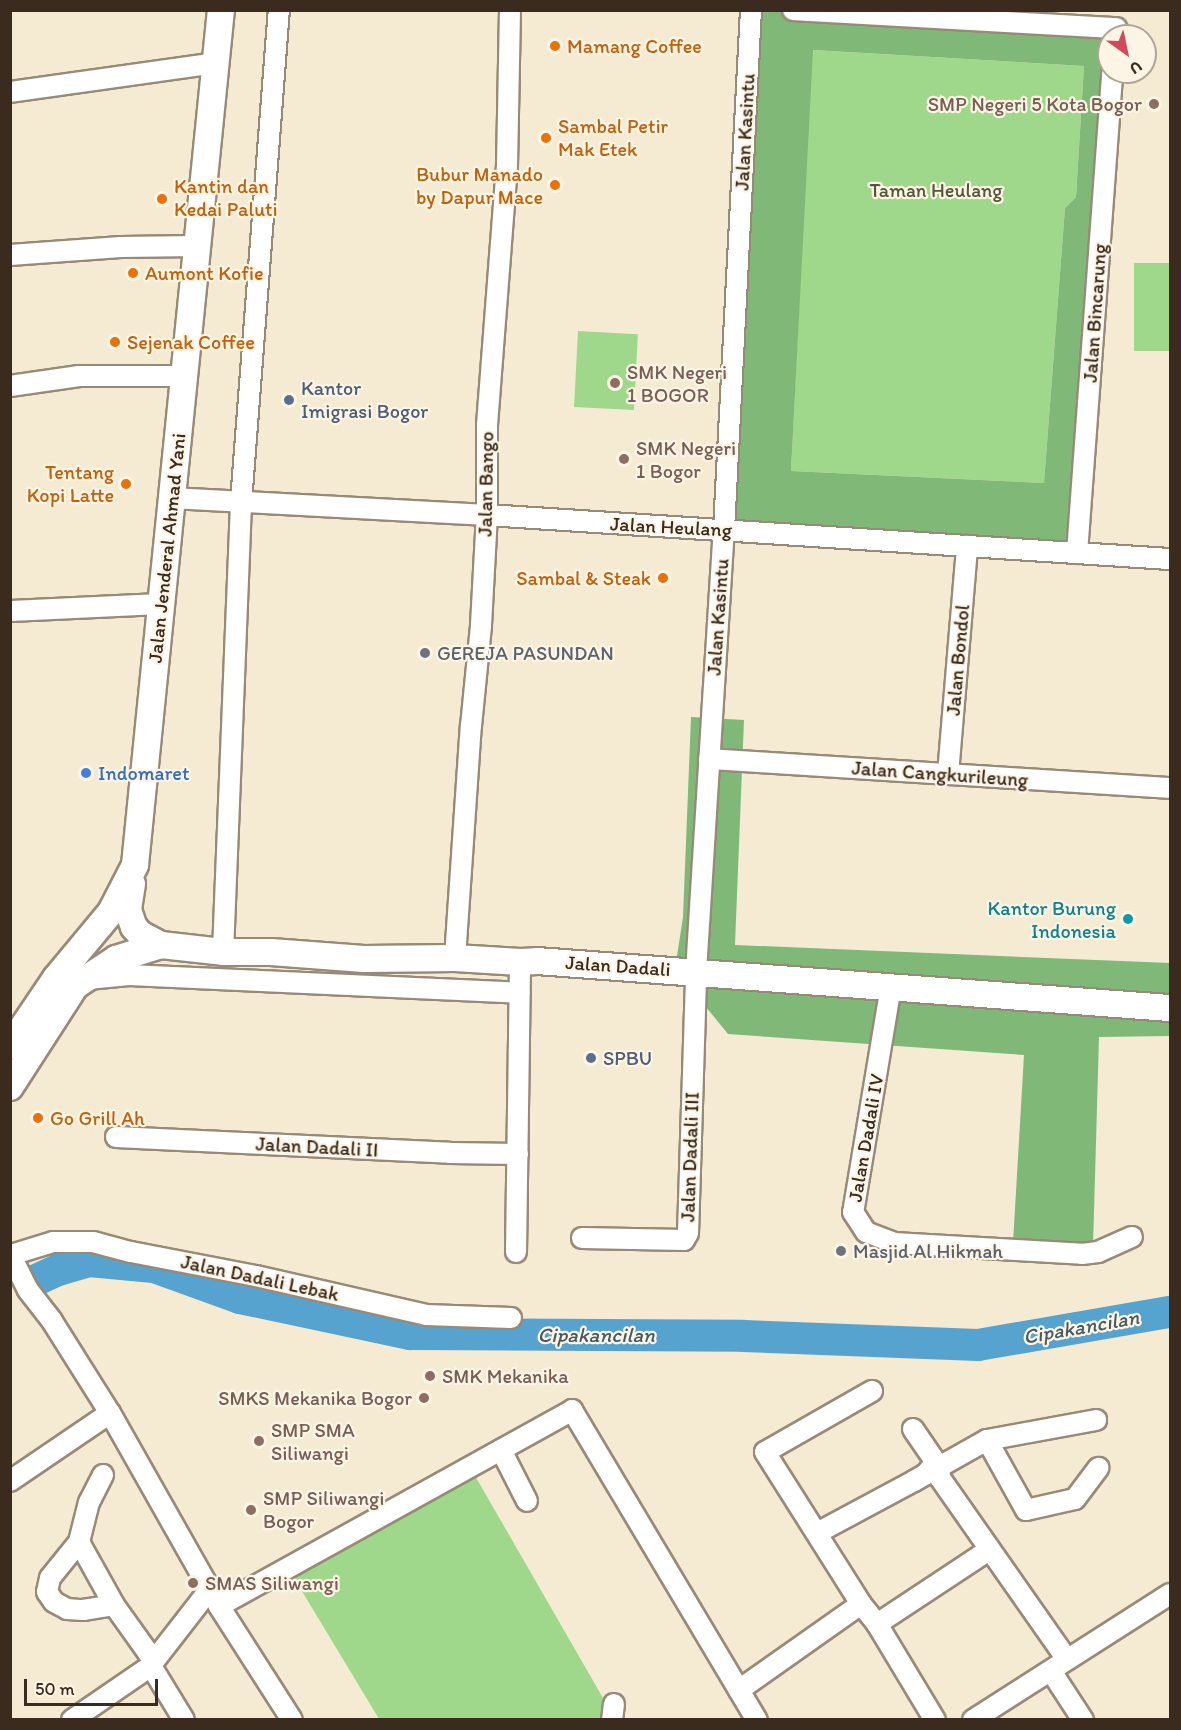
<!DOCTYPE html>
<style>
body{margin:0}
#map{position:relative;width:1181px;height:1730px;overflow:hidden;background:#f5ebd3;font-family:Itim,sans-serif}
div>[style]{position:absolute}
.green>*{inset:0;background:#9fd88b;transform-origin:0 0}
.forest>*{inset:0;background:#7fb877}
.river>*{height:32px;margin:-16px;padding:0 16px;transform-origin:16px;border-radius:16px;background:#57a3cf}
.roads{filter:drop-shadow(2px 0 #988a78) drop-shadow(-2px 0 #988a78) drop-shadow(0 2px #988a78) drop-shadow(0 -2px #988a78)}
.minor>*{height:20px;margin:-10px;padding:0 10px;transform-origin:10px;border-radius:10px;background:#fff}
.major>*{height:26px;margin:-13px;padding:0 13px;transform-origin:13px;border-radius:13px;background:#fff}
.dots>*{width:16px;height:16px;translate:-50% -50%;box-sizing:border-box;border:3px solid #fcf5e5;border-radius:50%}
span{translate:-50% -50%;white-space:nowrap;text-align:center;line-height:1.15;-webkit-text-stroke:4.5px #fcf5e5;paint-order:stroke}
.food-label{font-size:20px;color:#c56008}
.left{translate:0 -50%;text-align:left}
.right{translate:-100% -50%;text-align:right}
.education-label{font-size:20px;color:#785e54}
.street-label{font-size:20px;color:#3b2a1e}
.park-label{font-size:20px;color:#545639}
.service-label{font-size:20px;color:#4e5e75}
.worship-label{font-size:20px;color:#5b616d}
.shop-label{font-size:20px;color:#366cbe}
.culture-label{font-size:20px;color:#0d838f}
.water-label{font-size:21px;color:#465a65;font-style:italic}
.frame{position:absolute;inset:0;border:12px solid #3b2a1e;pointer-events:none}
.north{position:absolute;left:1097px;top:24px;width:60px;height:60px;box-sizing:border-box;background:#fcf5e5;border:2px solid #afa495;border-radius:50%;rotate:147deg;font-size:16px;font-weight:700;line-height:24px;text-align:center;color:#3b2a1e}
.north::after{content:'';display:block;margin:auto;width:21px;height:27px;background:#d1495b;clip-path:polygon(50% 0,100% 100%,50% 72%,0 100%)}
.scale{position:absolute;left:24px;top:1679px;width:134px;height:27px;box-sizing:border-box;border:3px solid #3b2a1e;border-top:0;padding-left:8px;font-size:18px;line-height:21px;white-space:nowrap;color:#3b2a1e;-webkit-text-stroke:4px #fcf5e5;paint-order:stroke}
</style>
<div id="map">
<div class="green">
<div style="clip-path:polygon(812px 50px,1084px 66px,1076px 197px,1065px 208px,1044px 483px,791px 471px)"></div>
<div style="left:1134px;top:263px;width:36px;height:88px"></div>
<div style="left:578px;top:331px;width:60px;height:76px;rotate:3deg"></div>
<div style="clip-path:polygon(474px 1474px,603px 1698px,605px 1720px,379px 1719px,291px 1573px)"></div>
</div>
<div class="forest">
<div style="clip-path:polygon(evenodd,751px 11px,794px 11px,1109px 36px,1109px 72px,1077px 553px,713px 531px,751px 11px,813px 50px,1084px 66px,1076px 197px,1065px 208px,1044px 483px,791px 471px,813px 50px)"></div>
<div style="clip-path:polygon(691px 717px,744px 720px,735px 945px,1170px 963px,1170px 1036px,1099px 1037px,1093px 1247px,1013px 1243px,1024px 1055px,728px 1034px,675px 969px,683px 917px)"></div>
</div>
<div class="river">
<div style="left:32px;top:1282px;width:29px;rotate:-25deg"></div>
<div style="left:58px;top:1270px;width:32px;rotate:-16deg"></div>
<div style="left:89px;top:1261px;width:65px;rotate:5.3deg"></div>
<div style="left:154px;top:1267px;width:91px;rotate:19.8deg"></div>
<div style="left:240px;top:1298px;width:174px;rotate:12deg"></div>
<div style="left:410px;top:1334px;width:333px;rotate:0.3deg"></div>
<div style="left:743px;top:1336px;width:235px;rotate:2.2deg"></div>
<div style="left:978px;top:1345px;width:195px;rotate:-9.8deg"></div>
</div>
<div class="roads">
<div class="minor">
<div style="left:793px;top:10px;width:324px;rotate:3.2deg"></div>
<div style="left:10px;top:92px;width:208px;rotate:-8deg"></div>
<div style="left:10px;top:255px;width:111px;rotate:-4.1deg"></div>
<div style="left:121px;top:247px;width:76px;rotate:-0.8deg"></div>
<div style="left:10px;top:386px;width:70px;rotate:-8.2deg"></div>
<div style="left:79px;top:376px;width:105px"></div>
<div style="left:172px;top:498px;width:315px;rotate:3.1deg"></div>
<div style="left:487px;top:515px;width:684px;rotate:3.69deg"></div>
<div style="left:1077px;top:553px;width:482px;rotate:-85.8deg"></div>
<div style="left:10px;top:611px;width:151px;rotate:-2.7deg"></div>
<div style="left:709px;top:759px;width:462px;rotate:3.6deg"></div>
<div style="left:948px;top:774px;width:229px;rotate:-85.2deg"></div>
<div style="left:223px;top:952px;width:450px;rotate:-87.7deg"></div>
<div style="left:241px;top:502px;width:493px;rotate:-85.6deg"></div>
<div style="left:455px;top:958px;width:233px;rotate:-86.1deg"></div>
<div style="left:471px;top:726px;width:101px;rotate:-84.3deg"></div>
<div style="left:481px;top:625px;width:110px;rotate:-86.9deg"></div>
<div style="left:487px;top:515px;width:90px;rotate:-90deg"></div>
<div style="left:487px;top:425px;width:260px;rotate:-85.6deg"></div>
<div style="left:507px;top:166px;width:156px;rotate:-88.9deg"></div>
<div style="left:88px;top:979px;width:41px;rotate:-5.6deg"></div>
<div style="left:129px;top:975px;width:391px;rotate:2.6deg"></div>
<div style="left:891px;top:986px;width:229px;rotate:99.5deg"></div>
<div style="left:853px;top:1212px;width:24px;rotate:57deg"></div>
<div style="left:866px;top:1232px;width:30px;rotate:21deg"></div>
<div style="left:894px;top:1243px;width:188px;rotate:3.3deg"></div>
<div style="left:1082px;top:1254px;width:16px;rotate:-7deg"></div>
<div style="left:1098px;top:1252px;width:37px;rotate:-24deg"></div>
<div style="left:116px;top:1137px;width:334px;rotate:2.7deg"></div>
<div style="left:450px;top:1153px;width:68px;rotate:0.8deg"></div>
<div style="left:582px;top:1238px;width:102px;rotate:1.1deg"></div>
<div style="left:684px;top:1240px;width:8px;rotate:-60deg"></div>
<div style="left:688px;top:1233px;width:261px;rotate:-88.2deg"></div>
<div style="left:696px;top:972px;width:443px;rotate:-86.4deg"></div>
<div style="left:724px;top:530px;width:521px;rotate:-87.03deg"></div>
<div style="left:516px;top:1252px;width:290px;rotate:-89.2deg"></div>
<div style="left:10px;top:1254px;width:40px;rotate:63.4deg"></div>
<div style="left:28px;top:1290px;width:39px;rotate:52deg"></div>
<div style="left:52px;top:1321px;width:109px;rotate:57.8deg"></div>
<div style="left:110px;top:1413px;width:222px;rotate:60.5deg"></div>
<div style="left:219px;top:1606px;width:135px;rotate:57.4deg"></div>
<div style="left:11px;top:1255px;width:44px;rotate:-17.2deg"></div>
<div style="left:53px;top:1242px;width:40px"></div>
<div style="left:93px;top:1242px;width:39px;rotate:15deg"></div>
<div style="left:131px;top:1252px;width:127px;rotate:10.9deg"></div>
<div style="left:256px;top:1276px;width:174px;rotate:12.9deg"></div>
<div style="left:426px;top:1315px;width:85px;rotate:2deg"></div>
<div style="left:872px;top:1391px;width:123px;rotate:150.3deg"></div>
<div style="left:765px;top:1452px;width:180px;rotate:57.7deg"></div>
<div style="left:861px;top:1604px;width:26px;rotate:51deg"></div>
<div style="left:877px;top:1624px;width:112px;rotate:58.9deg"></div>
<div style="left:913px;top:1429px;width:46px;rotate:55.6deg"></div>
<div style="left:939px;top:1467px;width:11px;rotate:85deg"></div>
<div style="left:940px;top:1478px;width:220px;rotate:55deg"></div>
<div style="left:987px;top:1440px;width:80px;rotate:60.9deg"></div>
<div style="left:1026px;top:1510px;width:50px;rotate:-12.7deg"></div>
<div style="left:1075px;top:1499px;width:39px;rotate:-53deg"></div>
<div style="left:501px;top:1450px;width:57px;rotate:63deg"></div>
<div style="left:939px;top:1467px;width:55px;rotate:-29.4deg"></div>
<div style="left:987px;top:1440px;width:111px;rotate:-10.4deg"></div>
<div style="left:103px;top:1475px;width:30px;rotate:117deg"></div>
<div style="left:89px;top:1502px;width:41px;rotate:104deg"></div>
<div style="left:79px;top:1542px;width:72px;rotate:60.9deg"></div>
<div style="left:114px;top:1605px;width:69px;rotate:54.5deg"></div>
<div style="left:154px;top:1661px;width:6px;rotate:121deg"></div>
<div style="left:151px;top:1666px;width:63px;rotate:58.6deg"></div>
<div style="left:10px;top:1481px;width:121px;rotate:-34.2deg"></div>
<div style="left:817px;top:1533px;width:110px;rotate:-28.2deg"></div>
<div style="left:914px;top:1481px;width:14px;rotate:-30deg"></div>
<div style="left:926px;top:1474px;width:13px;rotate:-51deg"></div>
<div style="left:79px;top:1542px;width:46px;rotate:128.9deg"></div>
<div style="left:50px;top:1578px;width:14px;rotate:102deg"></div>
<div style="left:47px;top:1592px;width:12px;rotate:55deg"></div>
<div style="left:54px;top:1602px;width:15px;rotate:28deg"></div>
<div style="left:67px;top:1609px;width:16px;rotate:4deg"></div>
<div style="left:83px;top:1610px;width:31px;rotate:-9deg"></div>
<div style="left:219px;top:1606px;width:404px;rotate:-29deg"></div>
<div style="left:572px;top:1410px;width:361px;rotate:59.2deg"></div>
<div style="left:877px;top:1624px;width:134px;rotate:-33.5deg"></div>
<div style="left:154px;top:1661px;width:91px;rotate:-52.1deg"></div>
<div style="left:1051px;top:1671px;width:59px;rotate:56.9deg"></div>
<div style="left:739px;top:1690px;width:149px;rotate:-35.2deg"></div>
<div style="left:72px;top:1720px;width:96px;rotate:-34.4deg"></div>
<div style="left:612px;top:1720px;width:16px;rotate:-83deg"></div>
<div style="left:973px;top:1720px;width:234px;rotate:-32.6deg"></div>
</div>
<div class="major">
<div style="left:132px;top:884px;width:26px;rotate:99deg"></div>
<div style="left:128px;top:910px;width:18px;rotate:71deg"></div>
<div style="left:134px;top:927px;width:9px;rotate:49deg"></div>
<div style="left:140px;top:934px;width:24px;rotate:28deg"></div>
<div style="left:10px;top:1046px;width:82px;rotate:-55.9deg"></div>
<div style="left:56px;top:978px;width:86px;rotate:-50.2deg"></div>
<div style="left:111px;top:912px;width:53px;rotate:-62.9deg"></div>
<div style="left:135px;top:865px;width:859px;rotate:-84.26deg"></div>
<div style="left:10px;top:1087px;width:120px;rotate:-57.2deg"></div>
<div style="left:75px;top:986px;width:49px;rotate:-33.4deg"></div>
<div style="left:116px;top:959px;width:47px;rotate:-17.3deg"></div>
<div style="left:161px;top:945px;width:62px;rotate:6.4deg"></div>
<div style="left:223px;top:952px;width:48px"></div>
<div style="left:271px;top:952px;width:93px;rotate:4.3deg"></div>
<div style="left:364px;top:959px;width:91px;rotate:-0.6deg"></div>
<div style="left:455px;top:958px;width:65px;rotate:3.5deg"></div>
<div style="left:520px;top:962px;width:17px;rotate:-3deg"></div>
<div style="left:537px;top:961px;width:635px;rotate:4.25deg"></div>
</div>
</div>
<div class="dots">
<div style="left:555px;top:46px;background:#e8710a"></div>
<div style="left:1154px;top:104px;background:#8d6e63"></div>
<div style="left:546px;top:138px;background:#e8710a"></div>
<div style="left:555px;top:185px;background:#e8710a"></div>
<div style="left:162px;top:199px;background:#e8710a"></div>
<div style="left:133px;top:273px;background:#e8710a"></div>
<div style="left:115px;top:342px;background:#e8710a"></div>
<div style="left:615px;top:383px;background:#8d6e63"></div>
<div style="left:289px;top:400px;background:#5c6f8a"></div>
<div style="left:624px;top:459px;background:#8d6e63"></div>
<div style="left:126px;top:484px;background:#e8710a"></div>
<div style="left:663px;top:578px;background:#e8710a"></div>
<div style="left:425px;top:653px;background:#6b7280"></div>
<div style="left:86px;top:773px;background:#3f7fe0"></div>
<div style="left:1128px;top:919px;background:#0f9aa8"></div>
<div style="left:591px;top:1058px;background:#5c6f8a"></div>
<div style="left:38px;top:1118px;background:#e8710a"></div>
<div style="left:841px;top:1251px;background:#6b7280"></div>
<div style="left:430px;top:1376px;background:#8d6e63"></div>
<div style="left:424px;top:1398px;background:#8d6e63"></div>
<div style="left:259px;top:1441px;background:#8d6e63"></div>
<div style="left:251px;top:1510px;background:#8d6e63"></div>
<div style="left:193px;top:1583px;background:#8d6e63"></div>
</div>
<div class="food-label">
<span class="left" style="left:567px;top:46px">Mamang Coffee</span>
<span class="left" style="left:558px;top:138px">Sambal Petir<br>Mak Etek</span>
<span class="right" style="left:543px;top:186px">Bubur Manado<br>by Dapur Mace</span>
<span class="left" style="left:174px;top:198px">Kantin dan<br>Kedai Paluti</span>
<span class="left" style="left:145px;top:273px">Aumont Kofie</span>
<span class="left" style="left:127px;top:342px">Sejenak Coffee</span>
<span class="right" style="left:114px;top:484px">Tentang<br>Kopi Latte</span>
<span class="right" style="left:651px;top:578px">Sambal &amp; Steak</span>
<span class="left" style="left:50px;top:1118px">Go Grill Ah</span>
</div>
<div class="education-label">
<span class="right" style="left:1142px;top:104px">SMP Negeri 5 Kota Bogor</span>
<span class="left" style="left:627px;top:384px">SMK Negeri<br>1 BOGOR</span>
<span class="left" style="left:636px;top:460px">SMK Negeri<br>1 Bogor</span>
<span class="left" style="left:442px;top:1376px">SMK Mekanika</span>
<span class="right" style="left:412px;top:1398px">SMKS Mekanika Bogor</span>
<span class="left" style="left:271px;top:1442px">SMP SMA<br>Siliwangi</span>
<span class="left" style="left:263px;top:1510px">SMP Siliwangi<br>Bogor</span>
<span class="left" style="left:205px;top:1583px">SMAS Siliwangi</span>
</div>
<div class="street-label">
<span style="left:745px;top:132px;rotate:-87deg">Jalan Kasintu</span>
<span style="left:1095px;top:313px;rotate:-86deg">Jalan Bincarung</span>
<span style="left:486px;top:484px;rotate:-89deg">Jalan Bango</span>
<span style="left:671px;top:527px;rotate:3deg">Jalan Heulang</span>
<span style="left:167px;top:548px;rotate:-84deg">Jalan Jenderal Ahmad Yani</span>
<span style="left:718px;top:617px;rotate:-86deg">Jalan Kasintu</span>
<span style="left:958px;top:660px;rotate:-85deg">Jalan Bondol</span>
<span style="left:940px;top:774px;rotate:4deg">Jalan Cangkurileung</span>
<span style="left:618px;top:966px;rotate:4deg">Jalan Dadali</span>
<span style="left:866px;top:1138px;rotate:-80deg">Jalan Dadali IV</span>
<span style="left:317px;top:1147px;rotate:3deg">Jalan Dadali II</span>
<span style="left:690px;top:1157px;rotate:-88deg">Jalan Dadali III</span>
<span style="left:260px;top:1278px;rotate:12deg">Jalan Dadali Lebak</span>
</div>
<div class="park-label">
<span style="left:936px;top:190px">Taman Heulang</span>
</div>
<div class="service-label">
<span class="left" style="left:301px;top:400px">Kantor<br>Imigrasi Bogor</span>
<span class="left" style="left:603px;top:1058px">SPBU</span>
</div>
<div class="worship-label">
<span class="left" style="left:437px;top:653px">GEREJA PASUNDAN</span>
<span class="left" style="left:853px;top:1251px">Masjid Al Hikmah</span>
</div>
<div class="shop-label">
<span class="left" style="left:98px;top:773px">Indomaret</span>
</div>
<div class="culture-label">
<span class="right" style="left:1116px;top:920px">Kantor Burung<br>Indonesia</span>
</div>
<div class="water-label">
<span style="left:1081px;top:1327px;rotate:-10deg">Cipakancilan</span>
<span style="left:596px;top:1335px">Cipakancilan</span>
</div>
<div class="frame"></div>
<div class="north">U</div>
<div class="scale">50 m</div>
</div>
